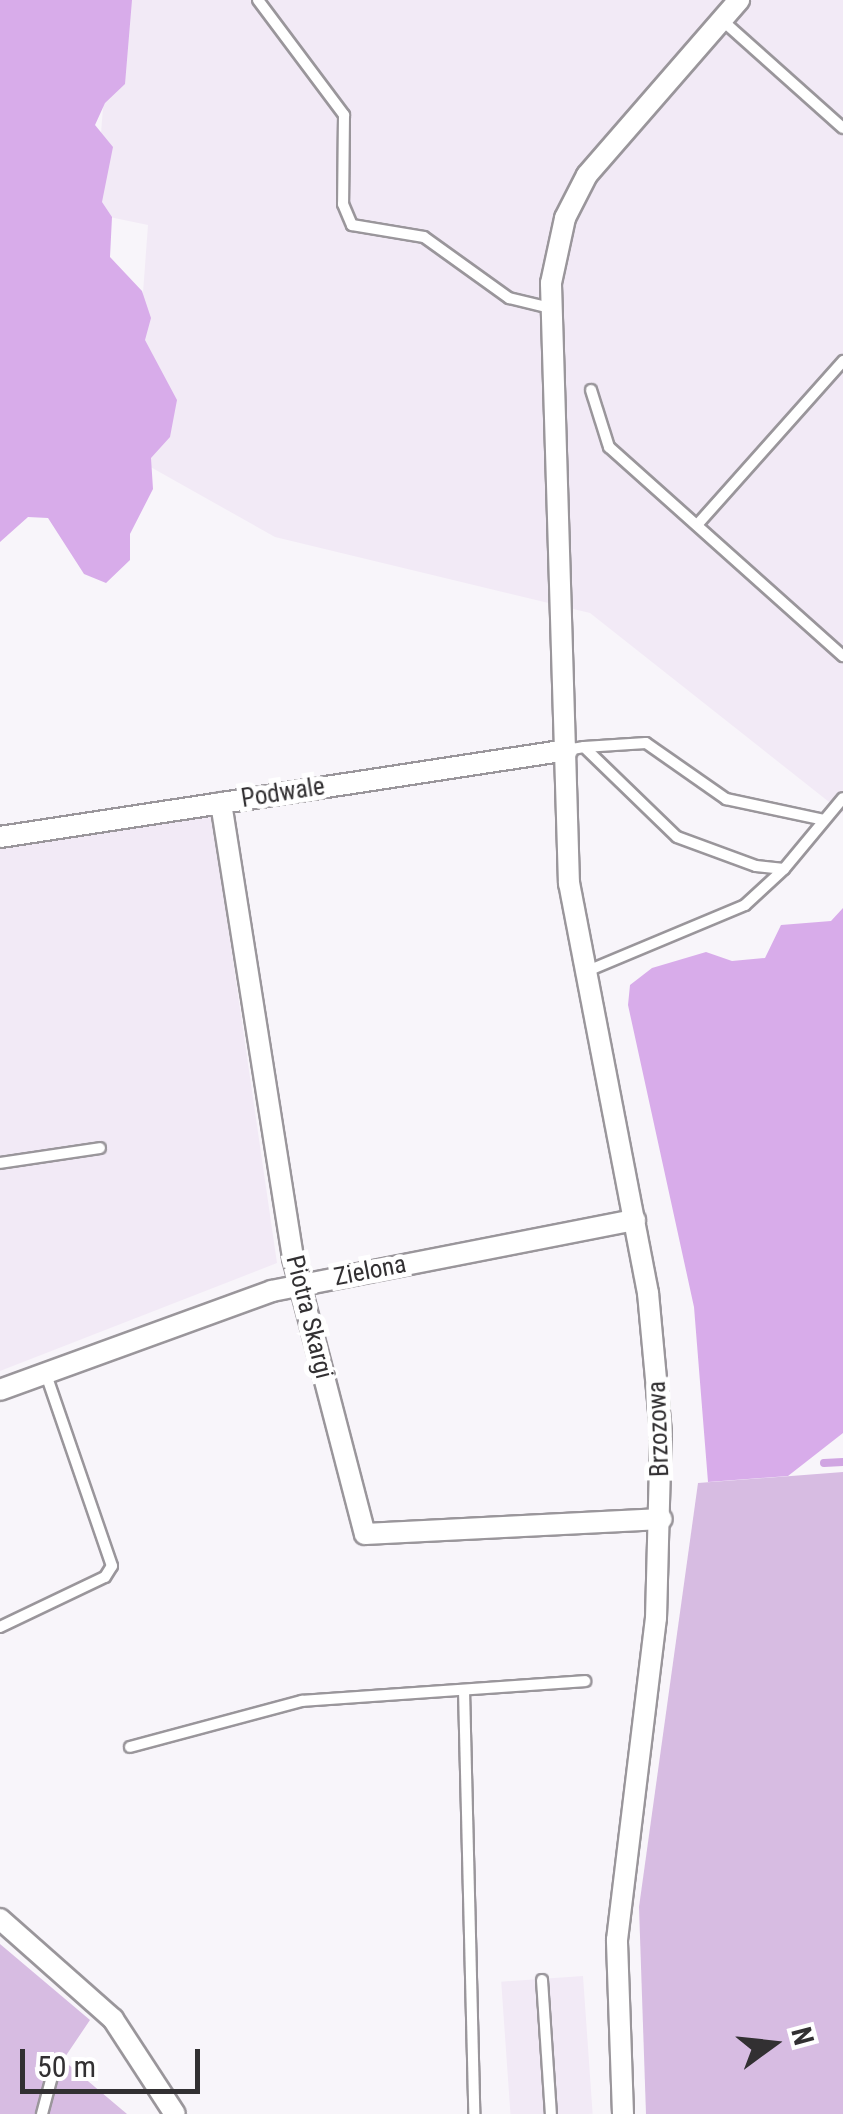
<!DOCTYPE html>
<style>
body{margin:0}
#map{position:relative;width:843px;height:2114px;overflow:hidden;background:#f8f5fa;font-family:"Roboto Condensed",sans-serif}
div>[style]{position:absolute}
.built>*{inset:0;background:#f2eaf6;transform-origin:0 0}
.green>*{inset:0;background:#d7bce2}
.forest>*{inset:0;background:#d8acea}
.stream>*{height:8px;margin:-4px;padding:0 4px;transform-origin:4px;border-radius:4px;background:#d0a5e2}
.roads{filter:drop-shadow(2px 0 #9a969b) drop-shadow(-2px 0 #9a969b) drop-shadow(0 2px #9a969b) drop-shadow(0 -2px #9a969b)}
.lane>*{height:10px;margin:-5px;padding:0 5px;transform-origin:5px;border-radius:5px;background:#fff}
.street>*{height:20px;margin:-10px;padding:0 10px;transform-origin:10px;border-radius:10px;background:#fff}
span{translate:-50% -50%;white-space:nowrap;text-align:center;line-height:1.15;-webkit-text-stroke:10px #fff;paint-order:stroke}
.street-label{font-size:25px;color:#323032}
.north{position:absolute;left:723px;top:1994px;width:100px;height:100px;-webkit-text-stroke:8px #fff;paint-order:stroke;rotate:75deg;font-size:28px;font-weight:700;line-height:40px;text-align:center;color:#323032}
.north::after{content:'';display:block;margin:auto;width:35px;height:45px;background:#323032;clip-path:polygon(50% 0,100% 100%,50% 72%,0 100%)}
.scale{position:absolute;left:20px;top:2049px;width:180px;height:45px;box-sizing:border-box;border:5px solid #323032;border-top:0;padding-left:12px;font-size:30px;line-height:35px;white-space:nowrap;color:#323032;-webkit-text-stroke:8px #fff;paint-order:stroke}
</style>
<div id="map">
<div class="built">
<div style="clip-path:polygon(111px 0,843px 0,843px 813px,590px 613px,275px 537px,131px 456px,148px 225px,95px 214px)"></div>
<div style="clip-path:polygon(212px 816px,277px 1263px,0 1371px,0 846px)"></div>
<div style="left:583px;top:1976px;width:138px;height:82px;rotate:86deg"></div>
</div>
<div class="green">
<div style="clip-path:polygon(843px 1472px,843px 2114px,646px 2114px,639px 1907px,698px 1483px)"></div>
<div style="clip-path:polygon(0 1944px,90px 2020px,63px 2060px,127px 2114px,0 2114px)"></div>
</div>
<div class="forest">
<div style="clip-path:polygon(0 0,132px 0,125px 84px,105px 103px,95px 125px,113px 147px,102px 202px,112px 217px,110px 257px,142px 291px,151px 318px,145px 340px,177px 400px,170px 437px,151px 458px,153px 489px,130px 534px,130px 560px,106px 583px,84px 574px,48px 518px,28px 517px,0 542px)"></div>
<div style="clip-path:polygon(843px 908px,843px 1433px,788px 1476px,708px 1482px,694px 1307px,628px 1005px,630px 985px,652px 968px,706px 952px,732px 961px,765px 958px,781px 925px,831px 921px)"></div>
</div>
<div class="stream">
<div style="left:824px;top:1463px;width:19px;rotate:-3deg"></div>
</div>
<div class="roads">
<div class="lane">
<div style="left:258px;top:0;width:144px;rotate:53.2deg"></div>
<div style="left:344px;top:115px;width:89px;rotate:90.6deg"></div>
<div style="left:343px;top:204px;width:23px;rotate:67deg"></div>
<div style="left:352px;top:225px;width:73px;rotate:9.5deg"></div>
<div style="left:424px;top:237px;width:105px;rotate:35.7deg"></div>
<div style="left:509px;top:298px;width:42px;rotate:13.7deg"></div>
<div style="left:722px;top:20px;width:162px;rotate:41.8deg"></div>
<div style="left:591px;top:390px;width:60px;rotate:72.5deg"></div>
<div style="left:609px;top:447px;width:314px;rotate:41.8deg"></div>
<div style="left:697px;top:525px;width:220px;rotate:-48.3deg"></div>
<div style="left:584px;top:747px;width:62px;rotate:-3.7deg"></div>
<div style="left:646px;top:743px;width:98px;rotate:35deg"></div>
<div style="left:726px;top:799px;width:100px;rotate:12.1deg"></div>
<div style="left:567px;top:750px;width:17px;rotate:-10deg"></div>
<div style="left:584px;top:747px;width:129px;rotate:44.1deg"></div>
<div style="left:677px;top:837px;width:84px;rotate:20.2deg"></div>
<div style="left:756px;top:866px;width:28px;rotate:6deg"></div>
<div style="left:784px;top:869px;width:92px;rotate:-50.3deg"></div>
<div style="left:585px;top:972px;width:173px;rotate:-22.7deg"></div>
<div style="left:745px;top:905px;width:53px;rotate:-42.7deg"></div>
<div style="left:0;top:1163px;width:101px;rotate:-8.5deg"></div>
<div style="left:0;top:1627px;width:116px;rotate:-25.5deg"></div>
<div style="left:105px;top:1577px;width:13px;rotate:-58deg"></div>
<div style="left:112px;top:1566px;width:203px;rotate:-109deg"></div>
<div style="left:464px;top:1690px;width:424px;rotate:88.6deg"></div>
<div style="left:130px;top:1747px;width:178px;rotate:-15deg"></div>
<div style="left:302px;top:1701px;width:284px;rotate:-4deg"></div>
<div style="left:542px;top:1980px;width:134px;rotate:86.2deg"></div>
<div style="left:42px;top:2114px;width:47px;rotate:-75.1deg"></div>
</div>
<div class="street">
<div style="left:221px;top:803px;width:461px;rotate:81deg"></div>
<div style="left:293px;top:1258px;width:285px;rotate:75.4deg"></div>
<div style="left:365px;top:1534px;width:297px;rotate:-2.9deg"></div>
<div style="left:0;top:837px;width:574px;rotate:-8.72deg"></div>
<div style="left:0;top:1390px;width:289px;rotate:-20deg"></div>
<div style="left:272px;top:1291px;width:370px;rotate:-11.1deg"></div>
<div style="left:0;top:1919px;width:151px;rotate:41.5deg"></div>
<div style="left:113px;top:2019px;width:113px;rotate:56.9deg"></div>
<div style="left:623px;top:2114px;width:174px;rotate:-92deg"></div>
<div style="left:617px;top:1940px;width:324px;rotate:-83.1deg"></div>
<div style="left:656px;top:1618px;width:185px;rotate:-88.5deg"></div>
<div style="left:661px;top:1433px;width:141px;rotate:-95.3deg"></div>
<div style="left:648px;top:1293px;width:417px;rotate:-100.9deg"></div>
<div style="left:569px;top:884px;width:601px;rotate:-91.72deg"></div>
<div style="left:551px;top:283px;width:66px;rotate:-77.8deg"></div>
<div style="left:565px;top:218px;width:48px;rotate:-62.9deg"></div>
<div style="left:587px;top:175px;width:232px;rotate:-49deg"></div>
</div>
</div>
<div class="street-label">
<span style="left:283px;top:793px;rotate:-9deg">Podwale</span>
<span style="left:370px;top:1271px;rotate:-11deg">Zielona</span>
<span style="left:309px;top:1317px;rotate:76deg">Piotra Skargi</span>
<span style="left:659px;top:1429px;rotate:-92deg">Brzozowa</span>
</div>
<div class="north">N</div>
<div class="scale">50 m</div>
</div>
